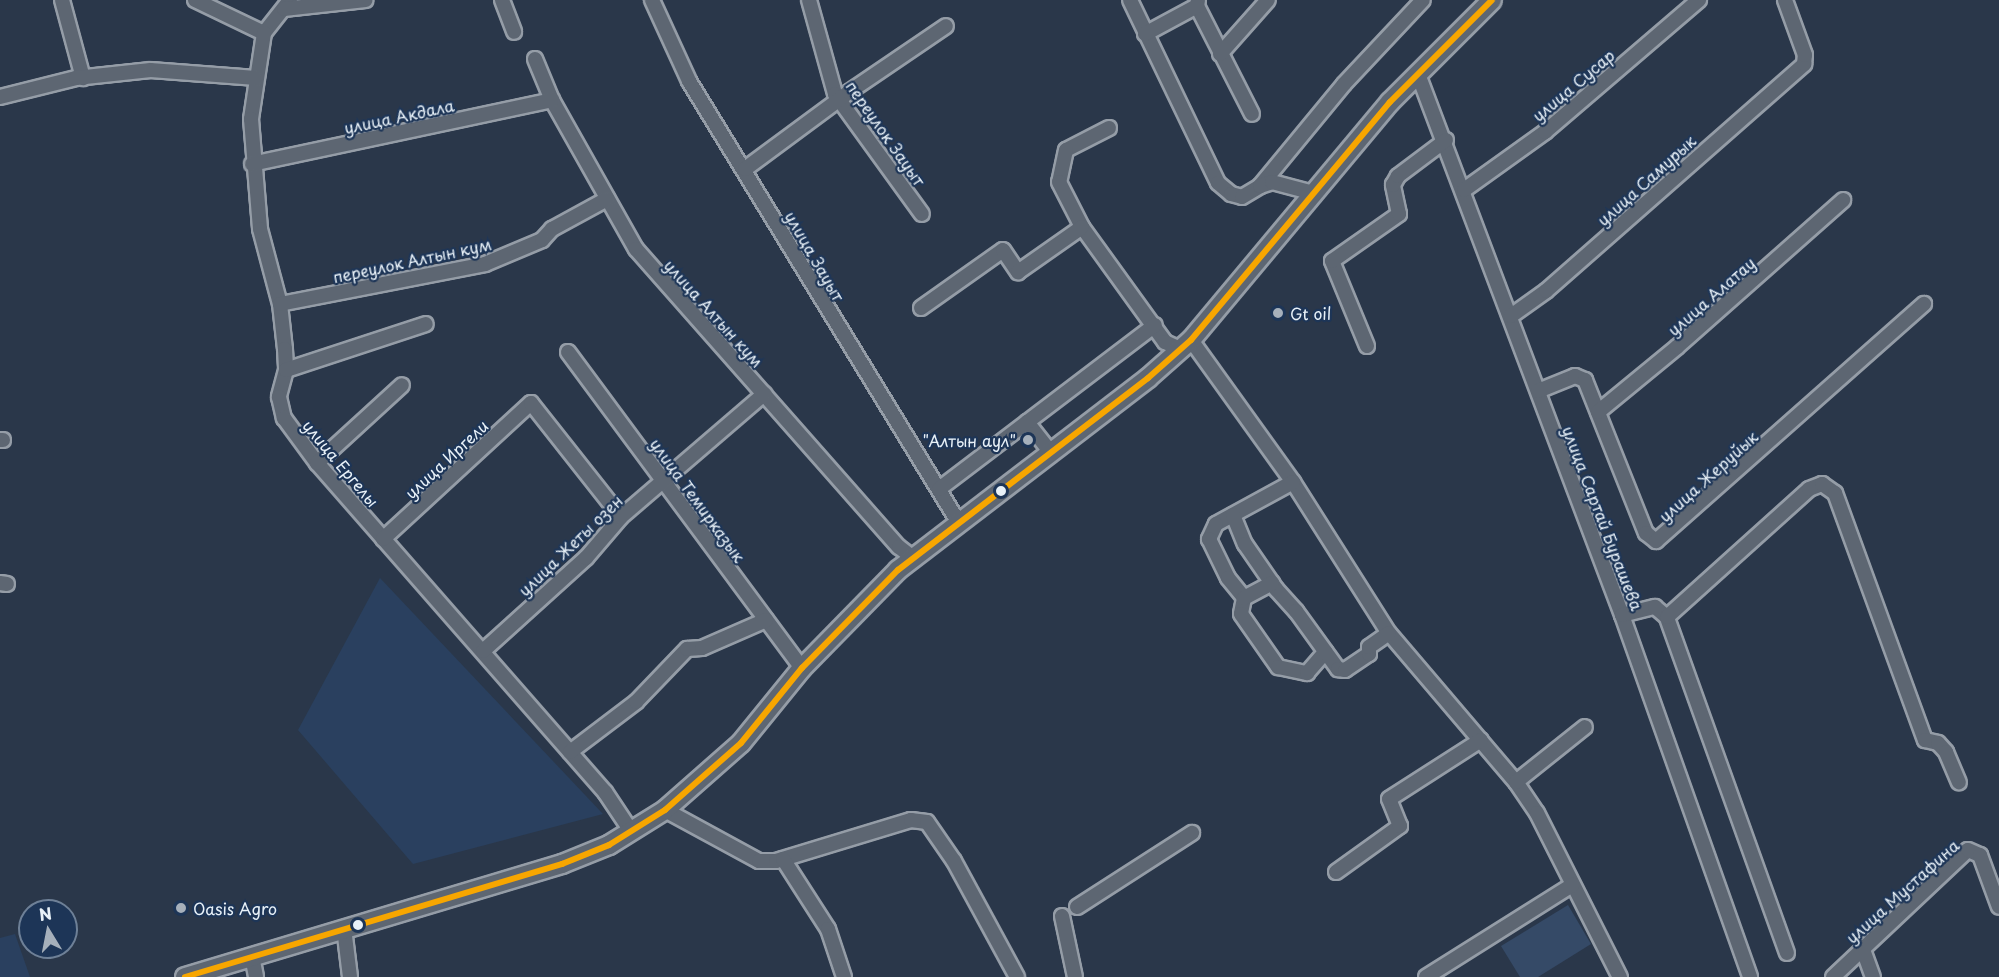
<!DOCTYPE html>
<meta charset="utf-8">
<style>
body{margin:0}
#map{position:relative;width:1999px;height:977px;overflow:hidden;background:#2a374a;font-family:"Playpen Sans",sans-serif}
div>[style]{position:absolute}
.built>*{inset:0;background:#2a405f}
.green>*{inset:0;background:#354a67}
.roads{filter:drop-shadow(2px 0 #959da7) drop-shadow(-2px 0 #959da7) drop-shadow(0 2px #959da7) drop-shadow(0 -2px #959da7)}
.minor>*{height:14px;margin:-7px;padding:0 7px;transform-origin:7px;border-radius:7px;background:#5d6672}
.major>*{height:18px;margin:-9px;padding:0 9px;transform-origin:9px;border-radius:9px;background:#5d6672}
.bus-1>*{height:6px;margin:-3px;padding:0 3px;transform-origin:3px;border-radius:3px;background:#f7a600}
.dots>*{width:16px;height:16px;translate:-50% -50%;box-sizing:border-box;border:3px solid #1d3557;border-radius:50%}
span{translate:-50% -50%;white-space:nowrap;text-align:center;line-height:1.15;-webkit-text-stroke:4.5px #1d3557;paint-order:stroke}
.street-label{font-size:16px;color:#e8f1f8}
.poi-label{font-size:16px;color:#e8f1f8}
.left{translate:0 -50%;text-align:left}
.right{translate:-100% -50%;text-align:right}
.north{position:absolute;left:18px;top:899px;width:60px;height:60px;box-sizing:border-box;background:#1d3557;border:2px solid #6e8097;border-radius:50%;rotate:350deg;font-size:16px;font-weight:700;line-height:24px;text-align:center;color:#e8f1f8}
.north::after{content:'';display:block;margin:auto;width:21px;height:27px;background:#a6b0bb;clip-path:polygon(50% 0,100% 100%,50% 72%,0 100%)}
</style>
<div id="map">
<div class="built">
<div style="clip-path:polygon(380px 578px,603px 814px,413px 864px,298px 730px)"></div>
<div style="clip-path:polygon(15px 934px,30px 977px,0 977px,0 938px)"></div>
</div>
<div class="green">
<div style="clip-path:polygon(1568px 905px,1591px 944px,1538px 977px,1520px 977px,1501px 946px)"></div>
</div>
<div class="roads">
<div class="minor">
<div style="left:62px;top:0;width:81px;rotate:74.9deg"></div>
<div style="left:195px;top:0;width:76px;rotate:25.6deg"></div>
<div style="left:290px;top:0;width:42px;rotate:128.2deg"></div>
<div style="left:264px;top:33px;width:87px;rotate:98.6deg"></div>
<div style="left:251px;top:119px;width:110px;rotate:85.3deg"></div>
<div style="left:260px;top:229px;width:78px;rotate:75.1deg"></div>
<div style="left:280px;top:304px;width:45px;rotate:83.7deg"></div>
<div style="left:285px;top:349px;width:21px;rotate:87deg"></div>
<div style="left:286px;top:370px;width:28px;rotate:105deg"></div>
<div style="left:279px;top:397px;width:22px;rotate:77deg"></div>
<div style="left:284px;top:418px;width:56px;rotate:53.7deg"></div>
<div style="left:317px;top:463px;width:437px;rotate:48.8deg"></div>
<div style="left:605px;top:792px;width:47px;rotate:56.3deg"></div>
<div style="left:502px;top:0;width:34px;rotate:69deg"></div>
<div style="left:652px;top:0;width:89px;rotate:65.4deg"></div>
<div style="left:689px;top:81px;width:518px;rotate:58.58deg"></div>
<div style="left:809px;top:0;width:98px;rotate:74.5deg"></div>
<div style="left:835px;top:94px;width:148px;rotate:54.1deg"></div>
<div style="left:1130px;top:0;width:203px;rotate:64.3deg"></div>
<div style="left:1218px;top:183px;width:17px;rotate:40deg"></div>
<div style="left:1231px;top:194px;width:11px;rotate:15deg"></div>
<div style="left:1242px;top:197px;width:21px;rotate:-31deg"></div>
<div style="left:1260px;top:186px;width:132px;rotate:-50.5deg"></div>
<div style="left:1344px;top:84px;width:115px;rotate:-46.8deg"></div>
<div style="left:1198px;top:0;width:6px;rotate:99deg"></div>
<div style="left:1197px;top:6px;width:121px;rotate:63deg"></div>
<div style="left:284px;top:9px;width:82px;rotate:-6.3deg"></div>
<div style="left:1145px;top:34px;width:59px;rotate:-28.3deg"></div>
<div style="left:1220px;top:54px;width:72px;rotate:-48.4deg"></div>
<div style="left:535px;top:59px;width:44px;rotate:67.5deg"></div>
<div style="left:552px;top:100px;width:171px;rotate:60.6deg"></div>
<div style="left:636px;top:249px;width:397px;rotate:48.6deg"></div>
<div style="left:899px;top:547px;width:18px;rotate:38deg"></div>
<div style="left:1418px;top:74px;width:578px;rotate:69.34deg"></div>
<div style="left:1622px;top:615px;width:384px;rotate:70.5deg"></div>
<div style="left:0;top:97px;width:78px;rotate:-14deg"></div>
<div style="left:76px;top:78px;width:75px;rotate:-6.1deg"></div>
<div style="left:151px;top:70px;width:105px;rotate:4.4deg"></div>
<div style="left:1109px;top:128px;width:48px;rotate:152.9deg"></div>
<div style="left:1066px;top:150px;width:33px;rotate:102deg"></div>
<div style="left:1059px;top:182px;width:51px;rotate:62.9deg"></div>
<div style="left:1082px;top:227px;width:142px;rotate:54.2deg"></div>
<div style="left:1165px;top:342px;width:17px;rotate:25deg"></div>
<div style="left:252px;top:164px;width:307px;rotate:-12deg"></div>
<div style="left:745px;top:169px;width:129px;rotate:-36.5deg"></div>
<div style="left:849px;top:92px;width:117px;rotate:-34.2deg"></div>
<div style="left:1260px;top:186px;width:13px;rotate:-18deg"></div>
<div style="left:1272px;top:182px;width:43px;rotate:14.7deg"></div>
<div style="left:1464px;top:190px;width:100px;rotate:-35.6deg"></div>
<div style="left:1545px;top:132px;width:203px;rotate:-40.6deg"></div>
<div style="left:280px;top:304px;width:209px;rotate:-11deg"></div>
<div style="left:485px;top:264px;width:62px;rotate:-22.8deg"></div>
<div style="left:542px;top:240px;width:15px;rotate:-48deg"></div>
<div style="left:552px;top:229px;width:63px;rotate:-28.6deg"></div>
<div style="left:921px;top:308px;width:100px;rotate:-35.3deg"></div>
<div style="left:1003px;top:250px;width:27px;rotate:56deg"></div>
<div style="left:1018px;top:272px;width:78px;rotate:-35.1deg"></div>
<div style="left:1511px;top:316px;width:43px;rotate:-35.5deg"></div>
<div style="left:1546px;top:291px;width:344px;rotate:-41.3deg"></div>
<div style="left:1804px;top:64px;width:9px;rotate:-84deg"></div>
<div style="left:1805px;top:55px;width:59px;rotate:-110deg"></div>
<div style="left:1191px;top:340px;width:175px;rotate:54.3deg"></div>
<div style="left:1293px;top:482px;width:179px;rotate:57.6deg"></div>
<div style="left:1389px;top:633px;width:196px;rotate:49.6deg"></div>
<div style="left:1516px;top:782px;width:37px;rotate:56deg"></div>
<div style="left:1537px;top:813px;width:184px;rotate:63.2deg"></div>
<div style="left:1367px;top:346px;width:92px;rotate:-112.4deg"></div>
<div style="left:1332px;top:261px;width:82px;rotate:-35deg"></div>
<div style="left:1399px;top:214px;width:30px;rotate:-102deg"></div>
<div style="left:1393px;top:185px;width:10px;rotate:-61deg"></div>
<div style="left:1398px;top:176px;width:60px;rotate:-36.9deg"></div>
<div style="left:568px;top:352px;width:393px;rotate:53.5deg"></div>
<div style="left:286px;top:370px;width:147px;rotate:-18.2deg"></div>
<div style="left:1538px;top:391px;width:40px;rotate:-22deg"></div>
<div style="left:1575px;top:376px;width:11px;rotate:22deg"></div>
<div style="left:1585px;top:380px;width:165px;rotate:68.3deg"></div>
<div style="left:1646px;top:533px;width:13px;rotate:39deg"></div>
<div style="left:1656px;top:541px;width:358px;rotate:-41.5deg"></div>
<div style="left:1598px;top:412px;width:102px;rotate:-39.4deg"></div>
<div style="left:1677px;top:347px;width:222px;rotate:-41.5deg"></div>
<div style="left:1027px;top:422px;width:37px;rotate:52deg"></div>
<div style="left:0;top:440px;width:3px"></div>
<div style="left:317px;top:463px;width:115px;rotate:-42.5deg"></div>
<div style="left:1293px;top:482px;width:88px;rotate:151.4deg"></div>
<div style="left:1216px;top:524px;width:17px;rotate:115deg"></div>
<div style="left:1209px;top:539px;width:43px;rotate:64deg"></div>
<div style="left:1228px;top:578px;width:26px;rotate:51deg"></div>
<div style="left:1244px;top:598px;width:16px;rotate:101deg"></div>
<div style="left:1241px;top:614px;width:65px;rotate:55.1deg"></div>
<div style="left:1278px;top:667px;width:30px;rotate:12deg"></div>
<div style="left:1307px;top:673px;width:28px;rotate:-49deg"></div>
<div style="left:939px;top:489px;width:271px;rotate:-37.2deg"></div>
<div style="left:1233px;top:515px;width:31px;rotate:68deg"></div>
<div style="left:1245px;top:544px;width:55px;rotate:55.4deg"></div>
<div style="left:1276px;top:589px;width:30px;rotate:48deg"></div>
<div style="left:1296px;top:611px;width:72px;rotate:54.1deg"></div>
<div style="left:1338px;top:669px;width:7px;rotate:8deg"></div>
<div style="left:1345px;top:670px;width:29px;rotate:-34deg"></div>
<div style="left:1369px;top:654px;width:7px;rotate:-90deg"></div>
<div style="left:1369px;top:647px;width:24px;rotate:-35deg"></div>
<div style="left:383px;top:539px;width:201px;rotate:-42.6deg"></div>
<div style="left:531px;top:403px;width:145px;rotate:51.7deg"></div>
<div style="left:0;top:583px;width:7px;rotate:8deg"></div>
<div style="left:1244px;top:598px;width:32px;rotate:-28deg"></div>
<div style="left:1622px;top:615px;width:34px;rotate:-14deg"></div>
<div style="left:1655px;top:607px;width:16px;rotate:40deg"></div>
<div style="left:483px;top:651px;width:139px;rotate:-42.1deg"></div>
<div style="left:586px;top:558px;width:54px;rotate:-49.5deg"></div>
<div style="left:621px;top:517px;width:189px;rotate:-40.7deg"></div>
<div style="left:570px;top:752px;width:83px;rotate:-37.1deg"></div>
<div style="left:636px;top:702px;width:74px;rotate:-46.1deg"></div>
<div style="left:687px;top:649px;width:15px;rotate:-4deg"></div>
<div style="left:702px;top:648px;width:70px;rotate:-23.6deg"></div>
<div style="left:1516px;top:782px;width:88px;rotate:-38.6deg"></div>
<div style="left:665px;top:810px;width:107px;rotate:28.5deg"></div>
<div style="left:759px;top:861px;width:17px"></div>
<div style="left:776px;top:861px;width:141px;rotate:-16.9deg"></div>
<div style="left:911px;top:820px;width:16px;rotate:7deg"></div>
<div style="left:927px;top:822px;width:47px;rotate:55.3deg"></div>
<div style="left:954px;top:861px;width:132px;rotate:61.5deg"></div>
<div style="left:783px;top:859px;width:83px;rotate:57.3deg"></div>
<div style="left:828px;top:929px;width:51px;rotate:71.6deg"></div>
<div style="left:1336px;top:872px;width:79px;rotate:-35.7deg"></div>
<div style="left:1400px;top:826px;width:29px;rotate:-112deg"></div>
<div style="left:1389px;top:799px;width:109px;rotate:-32.7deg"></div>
<div style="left:1077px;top:907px;width:137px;rotate:-32.8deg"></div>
<div style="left:1062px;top:916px;width:62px;rotate:78deg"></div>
<div style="left:344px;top:928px;width:49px;rotate:83deg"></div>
<div style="left:1862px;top:947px;width:32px;rotate:70deg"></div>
<div style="left:1787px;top:953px;width:357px;rotate:-109.7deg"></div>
<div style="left:1667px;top:617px;width:191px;rotate:-42deg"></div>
<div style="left:1809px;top:489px;width:14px;rotate:-21deg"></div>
<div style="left:1822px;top:484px;width:16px;rotate:35deg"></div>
<div style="left:1835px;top:493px;width:263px;rotate:70deg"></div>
<div style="left:1925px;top:740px;width:13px;rotate:13deg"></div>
<div style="left:1938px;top:743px;width:12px;rotate:48deg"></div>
<div style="left:1946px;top:752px;width:33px;rotate:67deg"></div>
<div style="left:252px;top:956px;width:21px;rotate:79deg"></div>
<div style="left:1426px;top:977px;width:173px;rotate:-32.2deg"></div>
<div style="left:1833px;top:977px;width:185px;rotate:-43.3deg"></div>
<div style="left:1968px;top:850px;width:13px;rotate:23deg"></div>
<div style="left:1980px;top:855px;width:55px;rotate:69.9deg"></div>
</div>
<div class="major">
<div style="left:185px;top:977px;width:394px;rotate:-16.7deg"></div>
<div style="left:562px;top:864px;width:51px;rotate:-22deg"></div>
<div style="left:609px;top:845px;width:66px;rotate:-32deg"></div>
<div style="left:665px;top:810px;width:101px;rotate:-41.4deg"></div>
<div style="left:741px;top:743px;width:97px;rotate:-50.9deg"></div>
<div style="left:802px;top:668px;width:137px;rotate:-45.6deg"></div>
<div style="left:898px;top:570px;width:315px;rotate:-37.5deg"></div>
<div style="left:1148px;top:378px;width:57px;rotate:-41.5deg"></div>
<div style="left:1191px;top:340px;width:310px;rotate:-50.1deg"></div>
<div style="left:1390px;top:102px;width:144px;rotate:-45deg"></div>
</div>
</div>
<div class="bus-1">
<div style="left:185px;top:977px;width:394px;rotate:-16.7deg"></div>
<div style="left:562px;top:864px;width:51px;rotate:-22deg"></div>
<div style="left:609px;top:845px;width:66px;rotate:-32deg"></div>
<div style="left:665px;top:810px;width:101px;rotate:-41.4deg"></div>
<div style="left:741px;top:743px;width:97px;rotate:-50.9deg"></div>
<div style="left:802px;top:668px;width:137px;rotate:-45.6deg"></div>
<div style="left:898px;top:570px;width:315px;rotate:-37.5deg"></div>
<div style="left:1148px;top:378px;width:57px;rotate:-41.5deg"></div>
<div style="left:1191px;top:340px;width:310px;rotate:-50.1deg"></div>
<div style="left:1390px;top:102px;width:144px;rotate:-45deg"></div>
</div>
<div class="dots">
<div style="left:1278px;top:313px;background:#a6b0bb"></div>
<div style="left:1028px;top:440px;background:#a6b0bb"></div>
<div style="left:1001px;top:491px;background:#e8f1f8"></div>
<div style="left:181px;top:908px;background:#a6b0bb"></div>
<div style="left:358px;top:925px;background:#e8f1f8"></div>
</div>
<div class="street-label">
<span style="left:1573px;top:85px;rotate:-40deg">улица Сусар</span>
<span style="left:399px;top:116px;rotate:-12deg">улица Акдала</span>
<span style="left:886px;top:133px;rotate:55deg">переулок Зауыт</span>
<span style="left:1646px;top:180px;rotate:-42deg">улица Самурык</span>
<span style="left:815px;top:256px;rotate:60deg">улица Зауыт</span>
<span style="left:412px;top:260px;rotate:-12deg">переулок Алтын кум</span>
<span style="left:1711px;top:296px;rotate:-41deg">улица Алатау</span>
<span style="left:714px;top:313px;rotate:48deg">улица Алтын кум</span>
<span style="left:446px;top:459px;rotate:-43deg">улица Иргели</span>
<span style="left:341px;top:463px;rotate:50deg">улица Ергелы</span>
<span style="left:1708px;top:476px;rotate:-42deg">улица Жеруйык</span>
<span style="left:698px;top:500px;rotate:54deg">улица Темирказык</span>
<span style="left:1603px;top:518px;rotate:69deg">улица Сартай Бурашева</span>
<span style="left:570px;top:545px;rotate:-44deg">улица Жеты озен</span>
<span style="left:1902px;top:891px;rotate:-42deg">улица Мустафина</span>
</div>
<div class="poi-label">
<span class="left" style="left:1290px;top:313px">Gt oil</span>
<span class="right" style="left:1016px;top:440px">"Алтын аул"</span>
<span class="left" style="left:193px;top:908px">Oasis Agro</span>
</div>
<div class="north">N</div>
</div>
